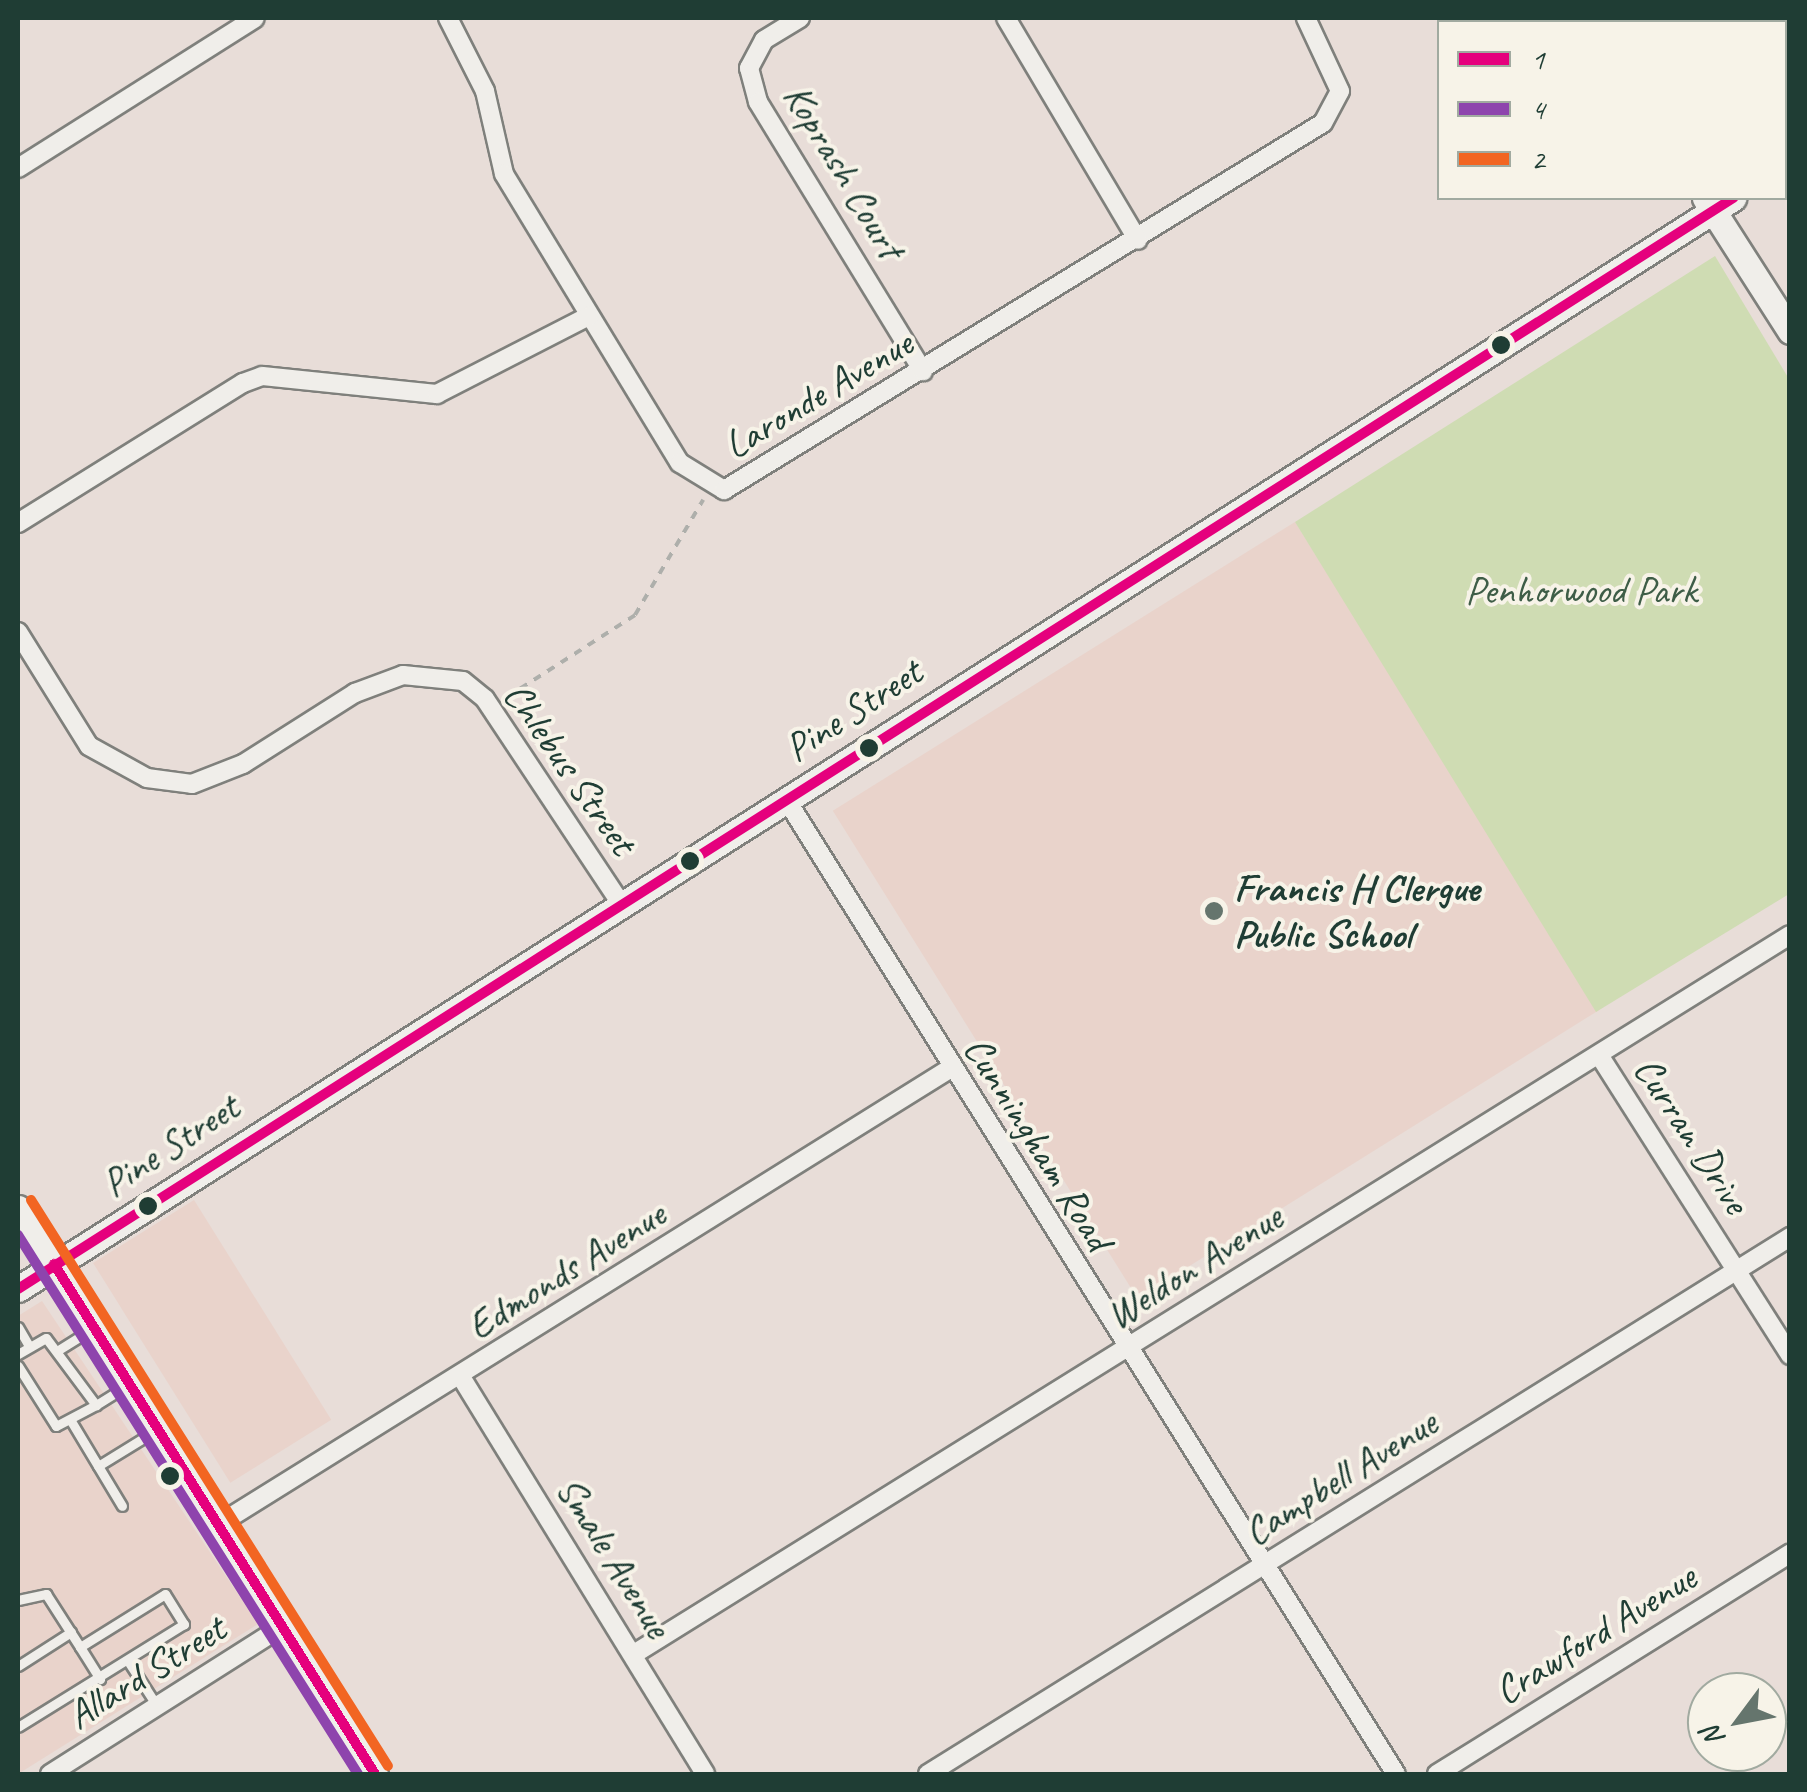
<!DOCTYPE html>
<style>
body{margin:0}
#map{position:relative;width:1807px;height:1792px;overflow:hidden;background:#e8ddd8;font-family:Caveat,sans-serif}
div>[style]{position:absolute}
.built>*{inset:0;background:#e9d3cb;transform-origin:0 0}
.green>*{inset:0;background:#cfdcb3}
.path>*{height:4px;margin-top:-2px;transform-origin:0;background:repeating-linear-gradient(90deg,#aeafab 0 8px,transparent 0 16px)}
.roads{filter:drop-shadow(2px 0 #7f807c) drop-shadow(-2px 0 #7f807c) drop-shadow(0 2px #7f807c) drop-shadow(0 -2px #7f807c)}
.lane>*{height:9px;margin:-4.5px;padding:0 4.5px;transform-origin:4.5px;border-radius:4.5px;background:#f0eeea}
.street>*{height:18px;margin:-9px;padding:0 9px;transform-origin:9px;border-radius:9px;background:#f0eeea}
.secondary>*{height:25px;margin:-12.5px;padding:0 12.5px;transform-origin:12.5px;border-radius:12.5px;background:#f0eeea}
.bus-1>*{height:10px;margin:-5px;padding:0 5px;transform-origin:5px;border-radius:5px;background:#e5007d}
.bus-2>*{height:10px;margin:-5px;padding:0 5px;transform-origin:5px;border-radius:5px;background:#8e44ad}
.bus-3>*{height:10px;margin:-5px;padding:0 5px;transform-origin:5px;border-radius:5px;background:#f26522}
.dots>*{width:28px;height:28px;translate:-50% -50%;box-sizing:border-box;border:5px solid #f7f3e8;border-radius:50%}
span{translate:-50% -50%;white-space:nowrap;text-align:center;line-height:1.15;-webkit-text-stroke:8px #f7f3e8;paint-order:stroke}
.street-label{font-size:40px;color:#1f3d34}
.park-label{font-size:40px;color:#3e5d47}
.poi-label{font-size:40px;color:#1f3d34;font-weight:700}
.left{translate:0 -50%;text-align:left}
.frame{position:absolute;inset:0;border:20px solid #1f3d34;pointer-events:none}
.legend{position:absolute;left:1437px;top:20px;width:350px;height:180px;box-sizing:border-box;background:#f7f3e8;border:2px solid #a1aaa0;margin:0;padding:12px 18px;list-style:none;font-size:30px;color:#1f3d34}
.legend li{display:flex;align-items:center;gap:20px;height:50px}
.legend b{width:50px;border:2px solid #a1aaa0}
.north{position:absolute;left:1687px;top:1672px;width:100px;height:100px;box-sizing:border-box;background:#f7f3e8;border:2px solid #a1aaa0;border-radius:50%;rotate:238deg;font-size:28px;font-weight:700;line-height:40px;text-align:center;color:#1f3d34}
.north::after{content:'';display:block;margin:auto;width:35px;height:45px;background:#65756d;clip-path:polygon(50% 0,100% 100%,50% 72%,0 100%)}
</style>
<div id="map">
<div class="built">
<div style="left:1295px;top:522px;width:575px;height:545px;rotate:58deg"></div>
<div style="left:194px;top:1200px;width:259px;height:119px;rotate:58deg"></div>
<div style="clip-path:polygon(42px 1301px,258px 1624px,18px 1774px,18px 1316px)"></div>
</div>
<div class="green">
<div style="clip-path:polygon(1715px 256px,1789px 379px,1789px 894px,1596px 1012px,1295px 522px)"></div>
</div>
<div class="path">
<div style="left:507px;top:697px;width:152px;rotate:-32.6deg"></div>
<div style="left:635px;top:615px;width:134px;rotate:-59.4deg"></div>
</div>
<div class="roads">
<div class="lane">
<div style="left:18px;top:1327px;width:22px;rotate:60deg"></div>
<div style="left:60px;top:1349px;width:38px;rotate:-32deg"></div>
<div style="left:18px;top:1354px;width:32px;rotate:-30deg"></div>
<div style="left:46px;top:1338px;width:84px;rotate:53.3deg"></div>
<div style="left:96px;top:1405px;width:34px;rotate:-32deg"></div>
<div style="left:18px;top:1366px;width:71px;rotate:57.7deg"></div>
<div style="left:56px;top:1426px;width:45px;rotate:-27.7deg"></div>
<div style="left:71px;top:1421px;width:99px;rotate:59deg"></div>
<div style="left:98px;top:1466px;width:67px;rotate:-31.6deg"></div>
<div style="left:18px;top:1600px;width:29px;rotate:-12deg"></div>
<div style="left:46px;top:1594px;width:63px;rotate:57.3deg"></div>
<div style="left:80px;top:1647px;width:100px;rotate:-31.9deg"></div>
<div style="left:165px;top:1594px;width:36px;rotate:58deg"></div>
<div style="left:184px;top:1624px;width:195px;rotate:148.2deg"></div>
<div style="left:80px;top:1647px;width:38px;rotate:58deg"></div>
<div style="left:128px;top:1661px;width:54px;rotate:57.2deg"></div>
<div style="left:18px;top:1666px;width:63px;rotate:-32.7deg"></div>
</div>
<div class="street">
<div style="left:448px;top:18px;width:82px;rotate:63.1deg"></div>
<div style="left:485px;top:91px;width:85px;rotate:77.1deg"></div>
<div style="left:504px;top:174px;width:338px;rotate:58.7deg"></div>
<div style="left:680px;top:463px;width:52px;rotate:31.5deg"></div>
<div style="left:724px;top:490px;width:702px;rotate:-31.5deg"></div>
<div style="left:1323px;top:123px;width:36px;rotate:-62deg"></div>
<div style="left:1340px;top:91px;width:81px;rotate:-115deg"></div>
<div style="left:800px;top:18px;width:42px;rotate:148.6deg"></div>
<div style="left:764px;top:40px;width:32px;rotate:118deg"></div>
<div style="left:749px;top:68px;width:35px;rotate:75deg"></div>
<div style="left:758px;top:102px;width:316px;rotate:58.5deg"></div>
<div style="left:1006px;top:18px;width:258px;rotate:59.3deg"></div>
<div style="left:18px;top:168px;width:280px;rotate:-32.3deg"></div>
<div style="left:18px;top:523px;width:265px;rotate:-31.9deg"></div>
<div style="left:243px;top:383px;width:20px;rotate:-20deg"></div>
<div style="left:262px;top:376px;width:176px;rotate:5.9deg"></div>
<div style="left:437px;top:394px;width:171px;rotate:-27.2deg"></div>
<div style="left:18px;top:632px;width:134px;rotate:58.1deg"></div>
<div style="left:89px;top:746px;width:66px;rotate:28.9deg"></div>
<div style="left:147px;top:778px;width:45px;rotate:7.6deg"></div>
<div style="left:192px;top:784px;width:55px;rotate:-21.4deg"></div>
<div style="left:243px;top:764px;width:133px;rotate:-32.4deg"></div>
<div style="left:355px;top:693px;width:51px;rotate:-20.6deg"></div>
<div style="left:403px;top:675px;width:60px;rotate:5.7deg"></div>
<div style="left:463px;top:681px;width:28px;rotate:39deg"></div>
<div style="left:485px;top:699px;width:244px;rotate:56.4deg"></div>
<div style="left:786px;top:799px;width:1150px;rotate:57.97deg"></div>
<div style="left:1599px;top:1055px;width:356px;rotate:57.5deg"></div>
<div style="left:461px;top:1377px;width:466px;rotate:58.4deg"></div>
<div style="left:216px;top:1526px;width:866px;rotate:-31.93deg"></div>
<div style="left:634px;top:1654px;width:1361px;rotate:-31.88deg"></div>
<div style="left:50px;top:1774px;width:272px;rotate:-32.4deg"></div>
<div style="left:928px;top:1774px;width:1016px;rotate:-31.92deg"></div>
<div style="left:1437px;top:1774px;width:416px;rotate:-32deg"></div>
</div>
<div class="secondary">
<div style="left:1598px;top:18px;width:5px;rotate:53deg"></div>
<div style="left:1784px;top:166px;width:6px;rotate:-18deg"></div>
<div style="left:1705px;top:198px;width:158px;rotate:57.4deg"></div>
<div style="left:18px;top:1208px;width:669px;rotate:57.76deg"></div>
<div style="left:18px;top:1289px;width:2033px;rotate:-32.46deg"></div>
</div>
</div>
<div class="bus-1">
<div style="left:54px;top:1264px;width:603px;rotate:57.81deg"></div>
<div style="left:18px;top:1289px;width:2033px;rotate:-32.46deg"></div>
</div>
<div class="bus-2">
<div style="left:18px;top:1235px;width:637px;rotate:57.76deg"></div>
</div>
<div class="bus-3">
<div style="left:31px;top:1200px;width:669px;rotate:57.76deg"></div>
</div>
<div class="dots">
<div style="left:1501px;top:345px;background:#1f3d34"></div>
<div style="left:869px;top:748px;background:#1f3d34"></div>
<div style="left:690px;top:861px;background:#1f3d34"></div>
<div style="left:1214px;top:911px;background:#65756d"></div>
<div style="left:148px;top:1206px;background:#1f3d34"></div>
<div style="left:170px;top:1476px;background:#1f3d34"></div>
</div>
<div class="street-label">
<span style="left:844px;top:171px;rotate:59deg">Koprash Court</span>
<span style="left:818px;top:394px;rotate:-31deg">Laronde Avenue</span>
<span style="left:853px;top:710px;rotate:-33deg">Pine Street</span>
<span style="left:570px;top:768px;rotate:55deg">Chlebus Street</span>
<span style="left:1692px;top:1135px;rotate:57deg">Curran Drive</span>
<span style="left:1038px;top:1143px;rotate:58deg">Cunningham Road</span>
<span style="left:170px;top:1145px;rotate:-33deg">Pine Street</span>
<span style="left:1194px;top:1266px;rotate:-32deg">Weldon Avenue</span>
<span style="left:566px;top:1270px;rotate:-32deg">Edmonds Avenue</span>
<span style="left:1340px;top:1477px;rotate:-32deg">Campbell Avenue</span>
<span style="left:614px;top:1557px;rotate:58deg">Smale Avenue</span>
<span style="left:1595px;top:1634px;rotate:-32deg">Crawford Avenue</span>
<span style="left:146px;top:1672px;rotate:-32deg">Allard Street</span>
</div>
<div class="park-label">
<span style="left:1581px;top:590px">Penhorwood Park</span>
</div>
<div class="poi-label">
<span class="left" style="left:1234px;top:911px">Francis H Clergue<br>Public School</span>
</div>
<div class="frame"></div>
<ul class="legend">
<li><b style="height:12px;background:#e5007d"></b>1</li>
<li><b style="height:12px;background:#8e44ad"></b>4</li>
<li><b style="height:12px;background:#f26522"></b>2</li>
</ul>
<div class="north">N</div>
</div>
